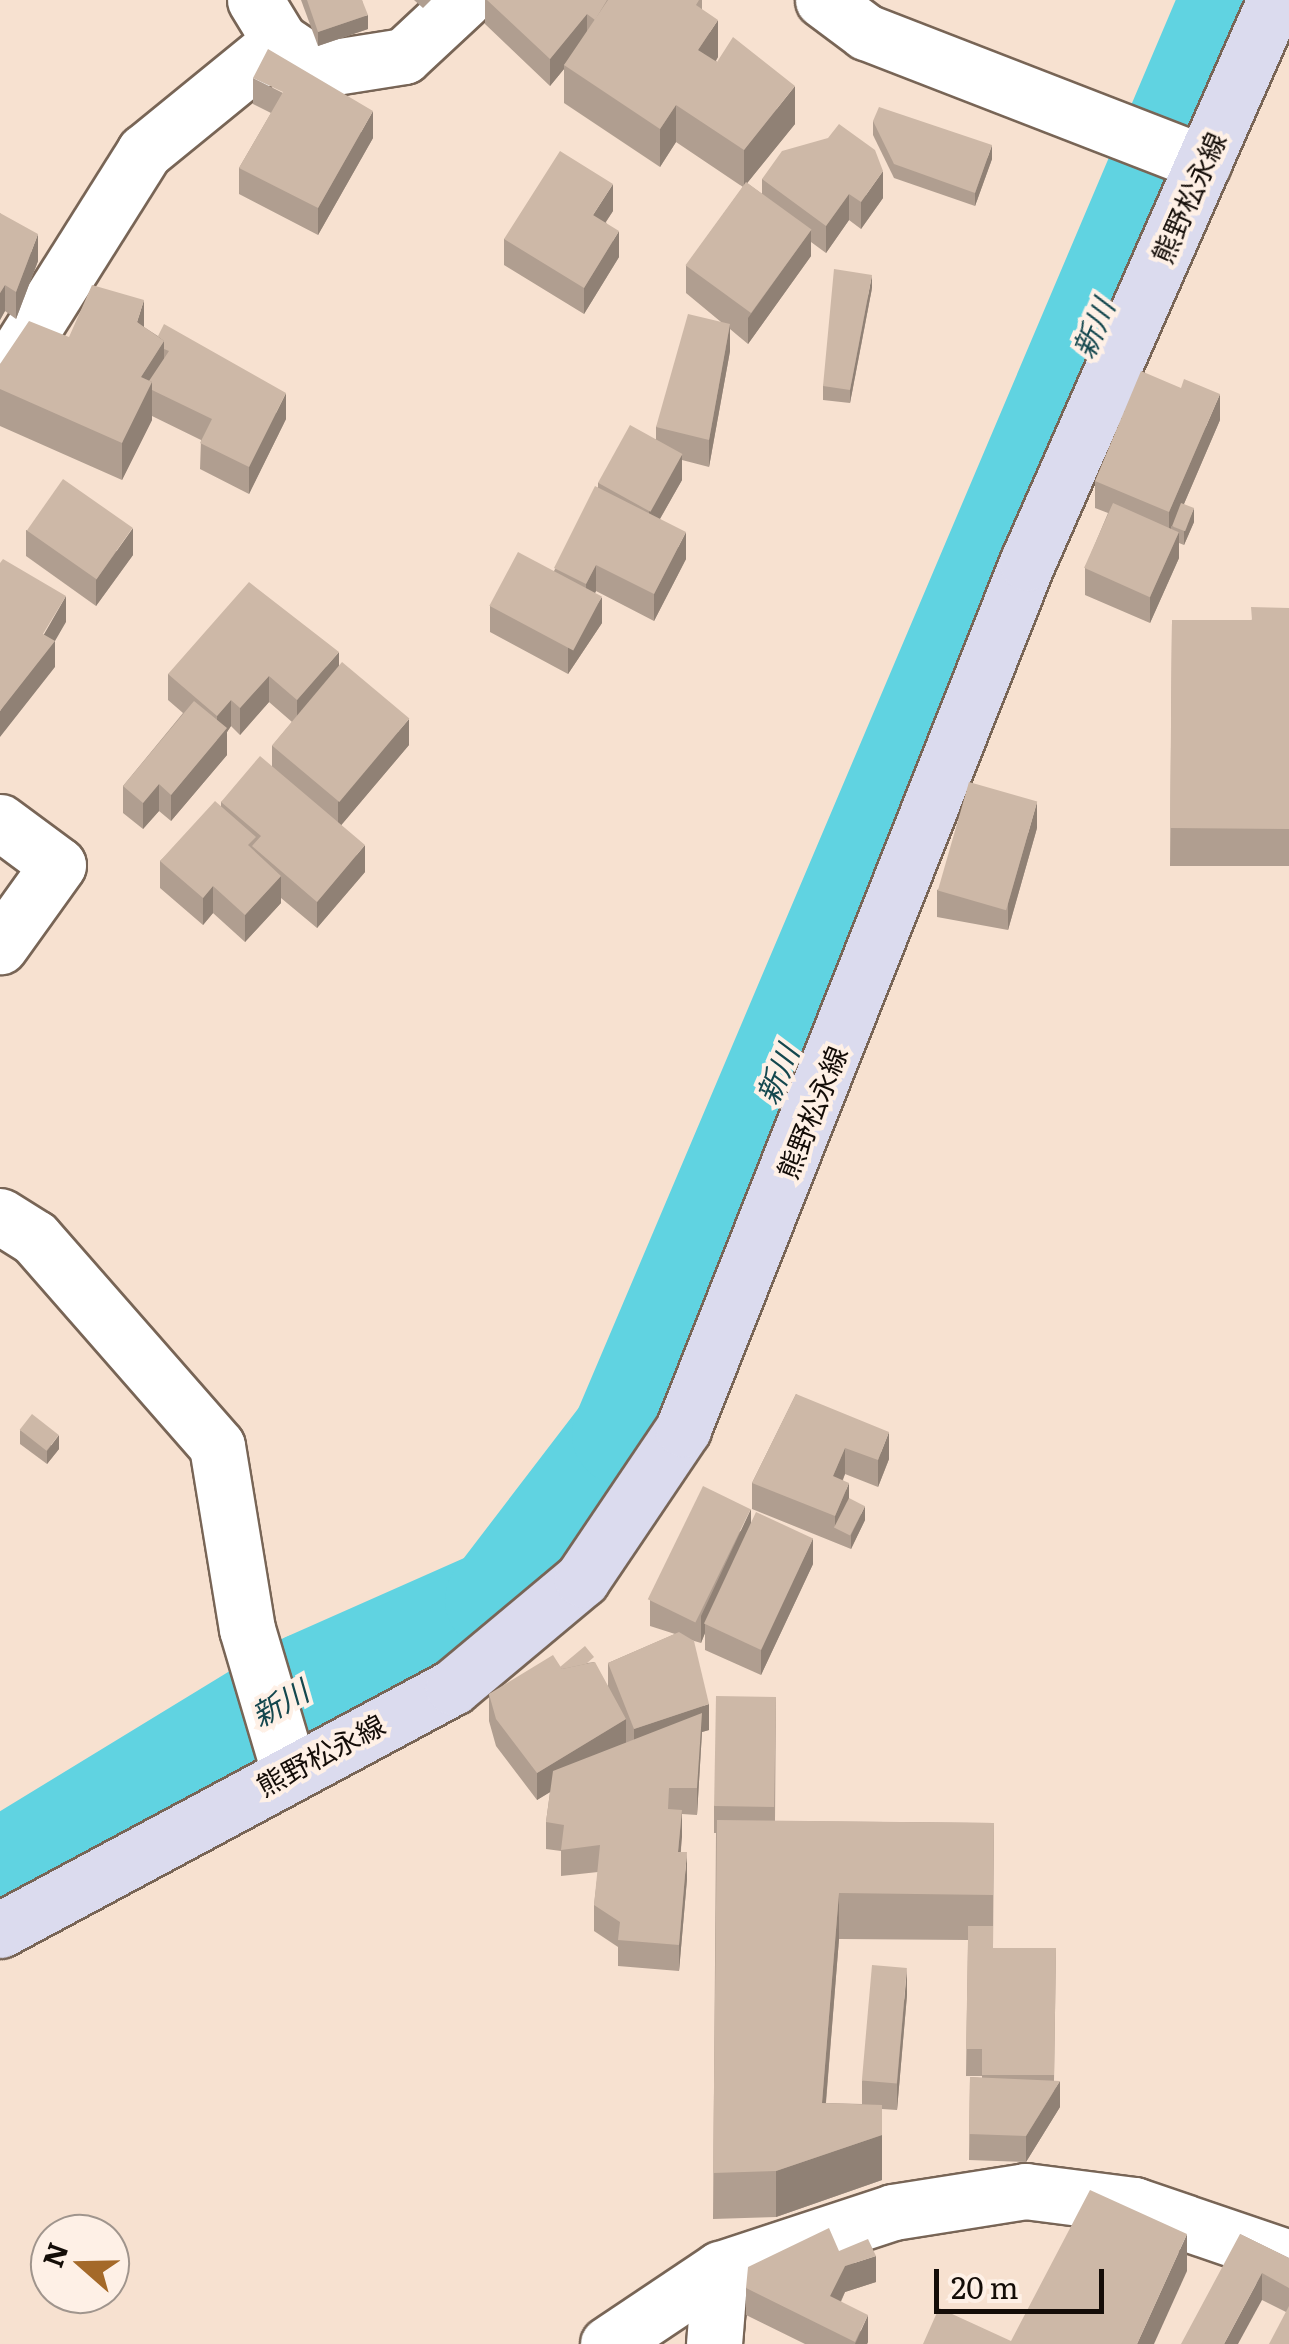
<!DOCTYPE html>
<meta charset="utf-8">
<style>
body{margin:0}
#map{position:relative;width:1289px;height:2344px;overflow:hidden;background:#f7e1d0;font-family:Literata,"Noto Sans JP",serif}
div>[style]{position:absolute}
.river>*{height:102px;margin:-51px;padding:0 51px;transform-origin:51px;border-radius:51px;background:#60d3e1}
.roads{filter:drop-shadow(2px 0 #786556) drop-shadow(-2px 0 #786556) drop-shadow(0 2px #786556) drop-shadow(0 -2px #786556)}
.minor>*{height:55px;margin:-27.5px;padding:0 27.5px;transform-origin:27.5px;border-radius:27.5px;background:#fff}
.secondary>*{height:55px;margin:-27.5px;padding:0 27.5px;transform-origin:27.5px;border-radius:27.5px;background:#dbdbee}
.wall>*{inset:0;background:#b09e90}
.shaded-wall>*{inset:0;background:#908175}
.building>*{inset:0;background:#cdb8a7;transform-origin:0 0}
span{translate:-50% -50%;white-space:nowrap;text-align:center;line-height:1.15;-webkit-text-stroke:8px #fef0e6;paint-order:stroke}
.street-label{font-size:28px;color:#140d08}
.water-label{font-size:30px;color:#14474e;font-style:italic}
.north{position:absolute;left:30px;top:2214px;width:100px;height:100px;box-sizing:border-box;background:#fef0e6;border:2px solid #a0958d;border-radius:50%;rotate:290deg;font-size:28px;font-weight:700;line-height:40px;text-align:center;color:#140d08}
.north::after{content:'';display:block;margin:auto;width:35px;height:45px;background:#a46929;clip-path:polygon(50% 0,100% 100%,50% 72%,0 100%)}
.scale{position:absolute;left:934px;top:2269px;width:170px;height:45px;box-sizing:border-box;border:5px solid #140d08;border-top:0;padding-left:12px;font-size:30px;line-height:35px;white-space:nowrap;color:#140d08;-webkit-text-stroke:8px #fef0e6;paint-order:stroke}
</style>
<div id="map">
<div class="river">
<div style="left:0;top:1871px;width:359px;rotate:-31.4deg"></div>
<div style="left:306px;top:1684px;width:208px;rotate:-23.9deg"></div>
<div style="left:496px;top:1600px;width:209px;rotate:-52.6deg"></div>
<div style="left:623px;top:1434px;width:1558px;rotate:-67.02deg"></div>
</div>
<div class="roads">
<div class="minor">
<div style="left:823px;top:0;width:54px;rotate:36.7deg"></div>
<div style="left:866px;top:32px;width:362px;rotate:21.2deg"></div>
<div style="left:280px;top:41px;width:50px;rotate:33.7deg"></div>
<div style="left:322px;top:69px;width:83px;rotate:-9deg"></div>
<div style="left:404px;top:56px;width:82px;rotate:-43deg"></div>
<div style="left:0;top:381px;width:271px;rotate:-57.8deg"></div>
<div style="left:144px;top:152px;width:176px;rotate:-39.2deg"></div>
<div style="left:280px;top:41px;width:48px;rotate:-121.4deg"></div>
<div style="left:0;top:822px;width:72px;rotate:36.6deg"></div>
<div style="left:58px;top:865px;width:100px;rotate:125.6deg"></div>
<div style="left:0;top:1216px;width:41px;rotate:32.2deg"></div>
<div style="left:35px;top:1238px;width:276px;rotate:48.8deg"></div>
<div style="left:217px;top:1446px;width:185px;rotate:80.7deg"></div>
<div style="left:247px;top:1629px;width:144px;rotate:73.5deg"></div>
<div style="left:608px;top:2344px;width:135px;rotate:-33.8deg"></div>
<div style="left:720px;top:2269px;width:182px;rotate:-18.2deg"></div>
<div style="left:893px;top:2212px;width:134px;rotate:-9deg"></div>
<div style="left:1025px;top:2191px;width:110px;rotate:7.3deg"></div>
<div style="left:1134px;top:2205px;width:164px;rotate:18.9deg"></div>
<div style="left:714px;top:2344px;width:75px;rotate:-85.4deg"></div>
</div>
<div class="secondary">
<div style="left:0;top:1930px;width:514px;rotate:-28.21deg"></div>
<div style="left:453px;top:1687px;width:168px;rotate:-39.9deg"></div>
<div style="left:582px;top:1579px;width:181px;rotate:-56deg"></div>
<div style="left:683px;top:1429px;width:932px;rotate:-68.34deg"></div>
<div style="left:1027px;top:563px;width:615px;rotate:-66.23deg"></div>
</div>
</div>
<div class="wall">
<div style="clip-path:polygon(301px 0,362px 0,368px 29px,318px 46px)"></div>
<div style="clip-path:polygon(414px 0,431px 0,423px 8px)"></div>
<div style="clip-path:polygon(485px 0,702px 0,702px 10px,718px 57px,716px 61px,795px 124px,747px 183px,762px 194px,762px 179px,883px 198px,861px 229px,849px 220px,826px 253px,811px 242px,811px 256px,748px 344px,730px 329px,730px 351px,709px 467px,682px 460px,682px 480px,660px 519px,686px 559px,654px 621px,596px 591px,595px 593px,602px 623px,568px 674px,490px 632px,490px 606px,554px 571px,598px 487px,598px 483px,656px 439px,656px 427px,721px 322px,686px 293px,686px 266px,743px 187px,676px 142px,660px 167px,564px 103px,564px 69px,550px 86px,485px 24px)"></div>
<div style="clip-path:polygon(253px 78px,373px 138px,318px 235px,239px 194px,239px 168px,271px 113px,253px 104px)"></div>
<div style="clip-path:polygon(873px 121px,992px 159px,975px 206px,894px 178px,873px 135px)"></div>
<div style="clip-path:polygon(613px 211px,606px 222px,619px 257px,584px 314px,504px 265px,504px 239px)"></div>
<div style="clip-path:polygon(0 213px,38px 261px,16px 319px,5px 311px,0 320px)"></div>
<div style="clip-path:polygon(872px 288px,850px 403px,823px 400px,823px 386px)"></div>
<div style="clip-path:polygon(144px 327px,286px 419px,249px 494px,200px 469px,201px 440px,152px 416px,152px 420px,122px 480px,0 426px,0 364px,69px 337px)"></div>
<div style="clip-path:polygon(1220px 420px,1184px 504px,1194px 522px,1184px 545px,1179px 543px,1179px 558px,1150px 623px,1085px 595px,1085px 568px,1108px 513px,1095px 508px,1095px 481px)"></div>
<div style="clip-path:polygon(26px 530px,133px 555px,96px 606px,26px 556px)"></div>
<div style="clip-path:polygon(1289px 608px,1289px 866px,1170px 866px,1172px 620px,1251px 620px)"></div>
<div style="clip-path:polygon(339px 666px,409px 745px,341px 825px,365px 872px,317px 928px,281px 898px,281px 903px,245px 942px,213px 913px,203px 925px,160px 888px,160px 861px,221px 806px,221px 802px,272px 767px,272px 746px,292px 722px,269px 702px,240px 735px,231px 726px,227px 732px,227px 755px,171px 821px,159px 811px,143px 829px,123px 813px,123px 786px,183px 713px,168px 700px,168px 674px)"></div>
<div style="clip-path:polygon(1037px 828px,1008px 930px,937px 917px,937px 890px)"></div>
<div style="clip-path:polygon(796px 1394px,889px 1459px,878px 1487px,845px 1474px,843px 1480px,849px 1499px,865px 1520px,851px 1549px,752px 1509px,752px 1483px)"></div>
<div style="clip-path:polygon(20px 1430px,59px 1449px,47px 1464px,20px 1444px)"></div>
<div style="clip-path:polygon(751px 1523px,813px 1564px,761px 1675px,705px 1650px,705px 1633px,701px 1643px,691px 1640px,709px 1730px,702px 1732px,697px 1815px,682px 1814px,681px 1852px,687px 1879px,679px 1971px,618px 1966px,618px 1947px,594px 1931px,594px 1905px,598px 1872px,561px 1876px,561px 1851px,546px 1849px,546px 1822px,550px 1792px,537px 1800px,496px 1746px,489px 1721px,489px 1694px,560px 1667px,594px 1662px,608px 1687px,608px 1663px,675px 1634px,650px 1626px,650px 1600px)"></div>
<div style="clip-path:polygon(776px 1697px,775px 1821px,994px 1823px,993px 1948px,1056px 1948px,1054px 2081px,1060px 2107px,1026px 2162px,969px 2160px,970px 2077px,982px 2078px,982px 2076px,966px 2076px,968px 1940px,839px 1939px,826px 2103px,862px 2104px,862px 2081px,907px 1995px,897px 2110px,882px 2109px,882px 2180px,776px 2217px,713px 2219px,716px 1833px,714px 1833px,714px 1806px)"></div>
<div style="clip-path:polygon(1240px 2234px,1289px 2258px,1289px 2344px,1286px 2312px,1262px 2300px)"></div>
<div style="clip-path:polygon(839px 2251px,876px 2282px,845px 2292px,841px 2302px,868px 2342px,867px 2344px,805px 2344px,746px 2315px,746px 2288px)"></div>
</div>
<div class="shaded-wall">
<div style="clip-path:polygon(587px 14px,587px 40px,564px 65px,564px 69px,550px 86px,550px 59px)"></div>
<div style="clip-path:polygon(368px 15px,368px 29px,318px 46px,318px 32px)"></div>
<div style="clip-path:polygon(718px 20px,718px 57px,698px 87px,698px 50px)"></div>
<div style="clip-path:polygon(795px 86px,795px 124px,744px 187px,744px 150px)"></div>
<div style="clip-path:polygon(676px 105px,676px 142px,660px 167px,660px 129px)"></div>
<div style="clip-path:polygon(373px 111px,373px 138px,318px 235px,318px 208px)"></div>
<div style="clip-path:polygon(992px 145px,992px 159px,975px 206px,975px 193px)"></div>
<div style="clip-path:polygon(883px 171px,883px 198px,861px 229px,861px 202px)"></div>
<div style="clip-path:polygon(613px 184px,613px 211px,593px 241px,593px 215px)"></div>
<div style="clip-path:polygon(849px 194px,849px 220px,826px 253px,826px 226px)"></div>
<div style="clip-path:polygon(811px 230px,811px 256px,748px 344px,748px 318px)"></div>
<div style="clip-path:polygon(619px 231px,619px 257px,584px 314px,584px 288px)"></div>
<div style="clip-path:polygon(38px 234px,38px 261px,16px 319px,16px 292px)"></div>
<div style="clip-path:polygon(872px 275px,872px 288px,850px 403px,850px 390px)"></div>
<div style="clip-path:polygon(5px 285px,5px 311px,0 320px,0 293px)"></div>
<div style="clip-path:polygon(144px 300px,144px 337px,137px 322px)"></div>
<div style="clip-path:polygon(730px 324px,730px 351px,709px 467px,709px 440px)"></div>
<div style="clip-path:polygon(164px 341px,164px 378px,152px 390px,152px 420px,122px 480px,122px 443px,141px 377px)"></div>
<div style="clip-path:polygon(286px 393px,286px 419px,249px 494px,249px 467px)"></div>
<div style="clip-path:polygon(1220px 394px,1220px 420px,1174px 527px,1171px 526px,1171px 532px,1169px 539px,1169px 512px)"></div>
<div style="clip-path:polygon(682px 454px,682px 480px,649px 538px,649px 512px)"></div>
<div style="clip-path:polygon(1194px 508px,1194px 522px,1184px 545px,1184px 531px)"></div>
<div style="clip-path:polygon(133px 528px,133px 555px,96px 606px,96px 580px)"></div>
<div style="clip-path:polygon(686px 532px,686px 559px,654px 621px,654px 594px)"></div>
<div style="clip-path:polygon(1179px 532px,1179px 558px,1150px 623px,1150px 597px)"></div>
<div style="clip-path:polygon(596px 565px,596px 591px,586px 611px,586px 584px)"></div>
<div style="clip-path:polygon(66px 596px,66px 622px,55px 641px,55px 667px,0 737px,0 711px)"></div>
<div style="clip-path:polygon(602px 597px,602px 623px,568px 674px,568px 647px)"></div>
<div style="clip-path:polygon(339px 652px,339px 678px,297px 726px,297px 700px)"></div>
<div style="clip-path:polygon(269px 676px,269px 702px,240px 735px,240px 708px)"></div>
<div style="clip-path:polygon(231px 700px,231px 726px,227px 732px,227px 755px,171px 821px,171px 795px,217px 740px,217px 716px)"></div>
<div style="clip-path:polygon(409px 719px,409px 745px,338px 829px,338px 802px)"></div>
<div style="clip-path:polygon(159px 784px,159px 811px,143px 829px,143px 803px)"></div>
<div style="clip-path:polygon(1037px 802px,1037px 828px,1008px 930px,1008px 903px)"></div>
<div style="clip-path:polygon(365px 845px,365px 872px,317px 928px,317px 902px)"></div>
<div style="clip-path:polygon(281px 876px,281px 903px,245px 942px,245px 915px)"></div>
<div style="clip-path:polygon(213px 886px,213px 913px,203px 925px,203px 898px)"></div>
<div style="clip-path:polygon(889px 1432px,889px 1459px,878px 1487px,878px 1460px)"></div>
<div style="clip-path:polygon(59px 1435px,59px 1449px,47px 1464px,47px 1451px)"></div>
<div style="clip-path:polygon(845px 1448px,845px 1474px,833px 1502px,833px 1476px)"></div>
<div style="clip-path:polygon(849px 1483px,849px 1509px,835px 1528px,835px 1516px)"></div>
<div style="clip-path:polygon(865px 1506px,865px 1520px,851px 1549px,851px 1535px)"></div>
<div style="clip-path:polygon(751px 1509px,751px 1535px,705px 1624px,705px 1633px,701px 1643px,701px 1616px)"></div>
<div style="clip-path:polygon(813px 1538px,813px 1564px,761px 1675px,761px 1648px)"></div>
<div style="clip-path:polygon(709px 1704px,709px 1730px,702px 1732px,697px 1815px,697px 1788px,634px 1755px,634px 1729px)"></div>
<div style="clip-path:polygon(626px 1719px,626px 1746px,537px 1800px,537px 1773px)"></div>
<div style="clip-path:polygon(682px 1810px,682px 1837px,678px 1878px,678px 1852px)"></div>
<div style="clip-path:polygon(687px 1852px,687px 1879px,679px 1971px,679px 1945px)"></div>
<div style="clip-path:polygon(839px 1893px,839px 1939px,822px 2149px,822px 2103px)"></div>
<div style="clip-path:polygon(1056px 1948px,1054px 2090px,1060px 2081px,1060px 2107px,1026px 2162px,1026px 2136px,1054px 2091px)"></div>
<div style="clip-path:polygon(907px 1968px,907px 1995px,897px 2110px,897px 2084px)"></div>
<div style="clip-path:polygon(882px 2135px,882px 2180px,776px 2217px,776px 2171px)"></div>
<div style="clip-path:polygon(1187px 2234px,1187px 2271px,1154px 2344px,1137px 2344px)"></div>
<div style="clip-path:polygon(876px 2256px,876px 2282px,845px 2292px,830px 2323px,830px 2296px,845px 2266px)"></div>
<div style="clip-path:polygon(1262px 2273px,1262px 2300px,1238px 2344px,1224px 2344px)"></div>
<div style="clip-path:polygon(868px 2315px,868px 2342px,867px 2344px,855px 2344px)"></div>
</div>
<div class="building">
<div style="clip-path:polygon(307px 0,362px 0,368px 15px,318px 32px)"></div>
<div style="clip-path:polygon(487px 0,607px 0,595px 20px,587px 14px,550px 59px)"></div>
<div style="clip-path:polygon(608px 0,699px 0,696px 5px,718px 20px,698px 50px,717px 62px,733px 37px,795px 86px,744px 150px,676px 105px,660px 129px,564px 65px)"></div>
<div style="clip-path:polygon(268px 49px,373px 111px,318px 208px,239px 168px,283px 92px,253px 78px)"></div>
<div style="clip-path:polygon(879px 107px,992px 145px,975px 193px,894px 164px,873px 121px)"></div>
<div style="clip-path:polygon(839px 124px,875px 150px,883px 171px,861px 202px,849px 194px,826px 226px,762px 179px,782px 151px,828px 138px)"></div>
<div style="clip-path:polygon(560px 151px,613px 184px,593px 215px,619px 231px,584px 288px,504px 239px)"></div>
<div style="left:746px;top:182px;width:81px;height:103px;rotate:36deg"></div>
<div style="clip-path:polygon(0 213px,38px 234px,16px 292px,5px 285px,0 293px)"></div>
<div style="clip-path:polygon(834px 269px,872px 275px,850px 390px,823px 386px)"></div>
<div style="clip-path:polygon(92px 285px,144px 300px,137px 322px,164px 341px,141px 377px,152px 382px,122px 443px,0 389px,0 364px,29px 321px,69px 337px)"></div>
<div style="clip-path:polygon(688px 314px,730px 324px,709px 440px,656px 427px)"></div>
<div style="clip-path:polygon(164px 324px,286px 393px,249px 467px,200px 443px,212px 419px,152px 390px,152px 382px,149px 381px,169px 351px,164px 349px,164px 341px,158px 336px)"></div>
<div style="clip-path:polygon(1141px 371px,1181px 388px,1184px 379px,1220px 394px,1169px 512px,1095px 481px)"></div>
<div style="left:630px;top:425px;width:60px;height:66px;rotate:29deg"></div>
<div style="left:63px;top:479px;width:85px;height:63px;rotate:35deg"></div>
<div style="clip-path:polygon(595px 486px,686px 532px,654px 594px,596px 565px,586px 584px,554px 568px)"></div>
<div style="left:1113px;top:503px;width:72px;height:71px;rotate:24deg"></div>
<div style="left:1181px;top:503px;width:14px;height:25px;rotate:21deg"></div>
<div style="left:518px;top:552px;width:95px;height:61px;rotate:28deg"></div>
<div style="clip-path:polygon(3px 559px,66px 596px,43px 634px,55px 641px,0 711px,0 563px)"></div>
<div style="clip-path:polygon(249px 582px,339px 652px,297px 700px,269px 676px,240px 708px,231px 700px,217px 716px,168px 674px)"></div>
<div style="clip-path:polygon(1251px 607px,1289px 608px,1289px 829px,1170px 828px,1172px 620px,1252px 620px)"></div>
<div style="left:342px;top:662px;width:88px;height:109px;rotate:40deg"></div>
<div style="clip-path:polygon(194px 701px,227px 728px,171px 795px,159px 784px,143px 803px,123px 786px)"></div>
<div style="clip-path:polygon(260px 756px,365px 845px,317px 902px,252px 846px,261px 836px,221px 802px)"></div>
<div style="left:969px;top:782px;width:71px;height:113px;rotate:16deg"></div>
<div style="clip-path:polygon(215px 801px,256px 837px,248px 845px,281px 876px,245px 915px,213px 886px,203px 898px,160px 861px)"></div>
<div style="clip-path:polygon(796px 1394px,889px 1432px,878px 1460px,845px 1448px,833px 1476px,849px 1483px,835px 1516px,752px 1483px)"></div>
<div style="left:32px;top:1414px;width:34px;height:20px;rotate:38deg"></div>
<div style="left:703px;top:1486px;width:53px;height:126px;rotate:26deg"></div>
<div style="left:849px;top:1498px;width:18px;height:33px;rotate:27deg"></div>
<div style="left:756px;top:1512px;width:63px;height:123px;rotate:25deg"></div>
<div style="clip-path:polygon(679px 1632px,694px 1641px,709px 1704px,634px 1729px,608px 1663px)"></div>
<div style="clip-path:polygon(585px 1646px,594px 1657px,586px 1664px,562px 1669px,560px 1667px)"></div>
<div style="clip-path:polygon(553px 1655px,562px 1669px,595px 1662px,626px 1719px,537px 1773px,496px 1719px,489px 1694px)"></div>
<div style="left:716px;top:1696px;width:60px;height:110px;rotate:1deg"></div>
<div style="clip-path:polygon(702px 1713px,697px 1788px,669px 1788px,668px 1809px,682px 1810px,678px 1852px,687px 1852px,679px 1945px,618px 1940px,620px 1922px,594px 1905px,600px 1845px,561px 1850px,564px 1825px,546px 1822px,553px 1771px)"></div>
<div style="clip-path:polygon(717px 1820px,994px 1823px,993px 1895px,839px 1893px,822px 2103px,882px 2105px,882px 2135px,776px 2171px,713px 2173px)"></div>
<div style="left:968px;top:1926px;width:25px;height:22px"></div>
<div style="clip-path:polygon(968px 1948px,1056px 1948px,1054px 2075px,982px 2075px,982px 2049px,966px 2049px)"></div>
<div style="left:872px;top:1965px;width:35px;height:116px;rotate:5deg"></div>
<div style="clip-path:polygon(970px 2077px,1060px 2081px,1026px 2136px,969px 2134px)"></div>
<div style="clip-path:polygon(1090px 2190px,1187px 2234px,1137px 2344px,923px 2344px,939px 2308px,1011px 2341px)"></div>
<div style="clip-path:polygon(829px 2228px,839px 2251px,868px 2239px,876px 2256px,845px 2266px,830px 2296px,868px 2315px,855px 2342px,746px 2288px,748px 2267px)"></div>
<div style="clip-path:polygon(1240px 2234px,1289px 2258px,1289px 2288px,1262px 2273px,1224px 2344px,1181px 2344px)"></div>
<div style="clip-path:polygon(1289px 2306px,1289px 2344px,1269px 2344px)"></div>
</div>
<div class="street-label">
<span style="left:1188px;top:197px;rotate:-66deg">熊野松永線</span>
<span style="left:811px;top:1112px;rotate:-68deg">熊野松永線</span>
<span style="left:320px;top:1754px;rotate:-28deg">熊野松永線</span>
</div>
<div class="water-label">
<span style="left:1092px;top:328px;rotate:-67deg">新川</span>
<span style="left:776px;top:1074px;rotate:-67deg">新川</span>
<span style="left:279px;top:1702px;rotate:-30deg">新川</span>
</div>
<div class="north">N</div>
<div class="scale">20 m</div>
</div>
